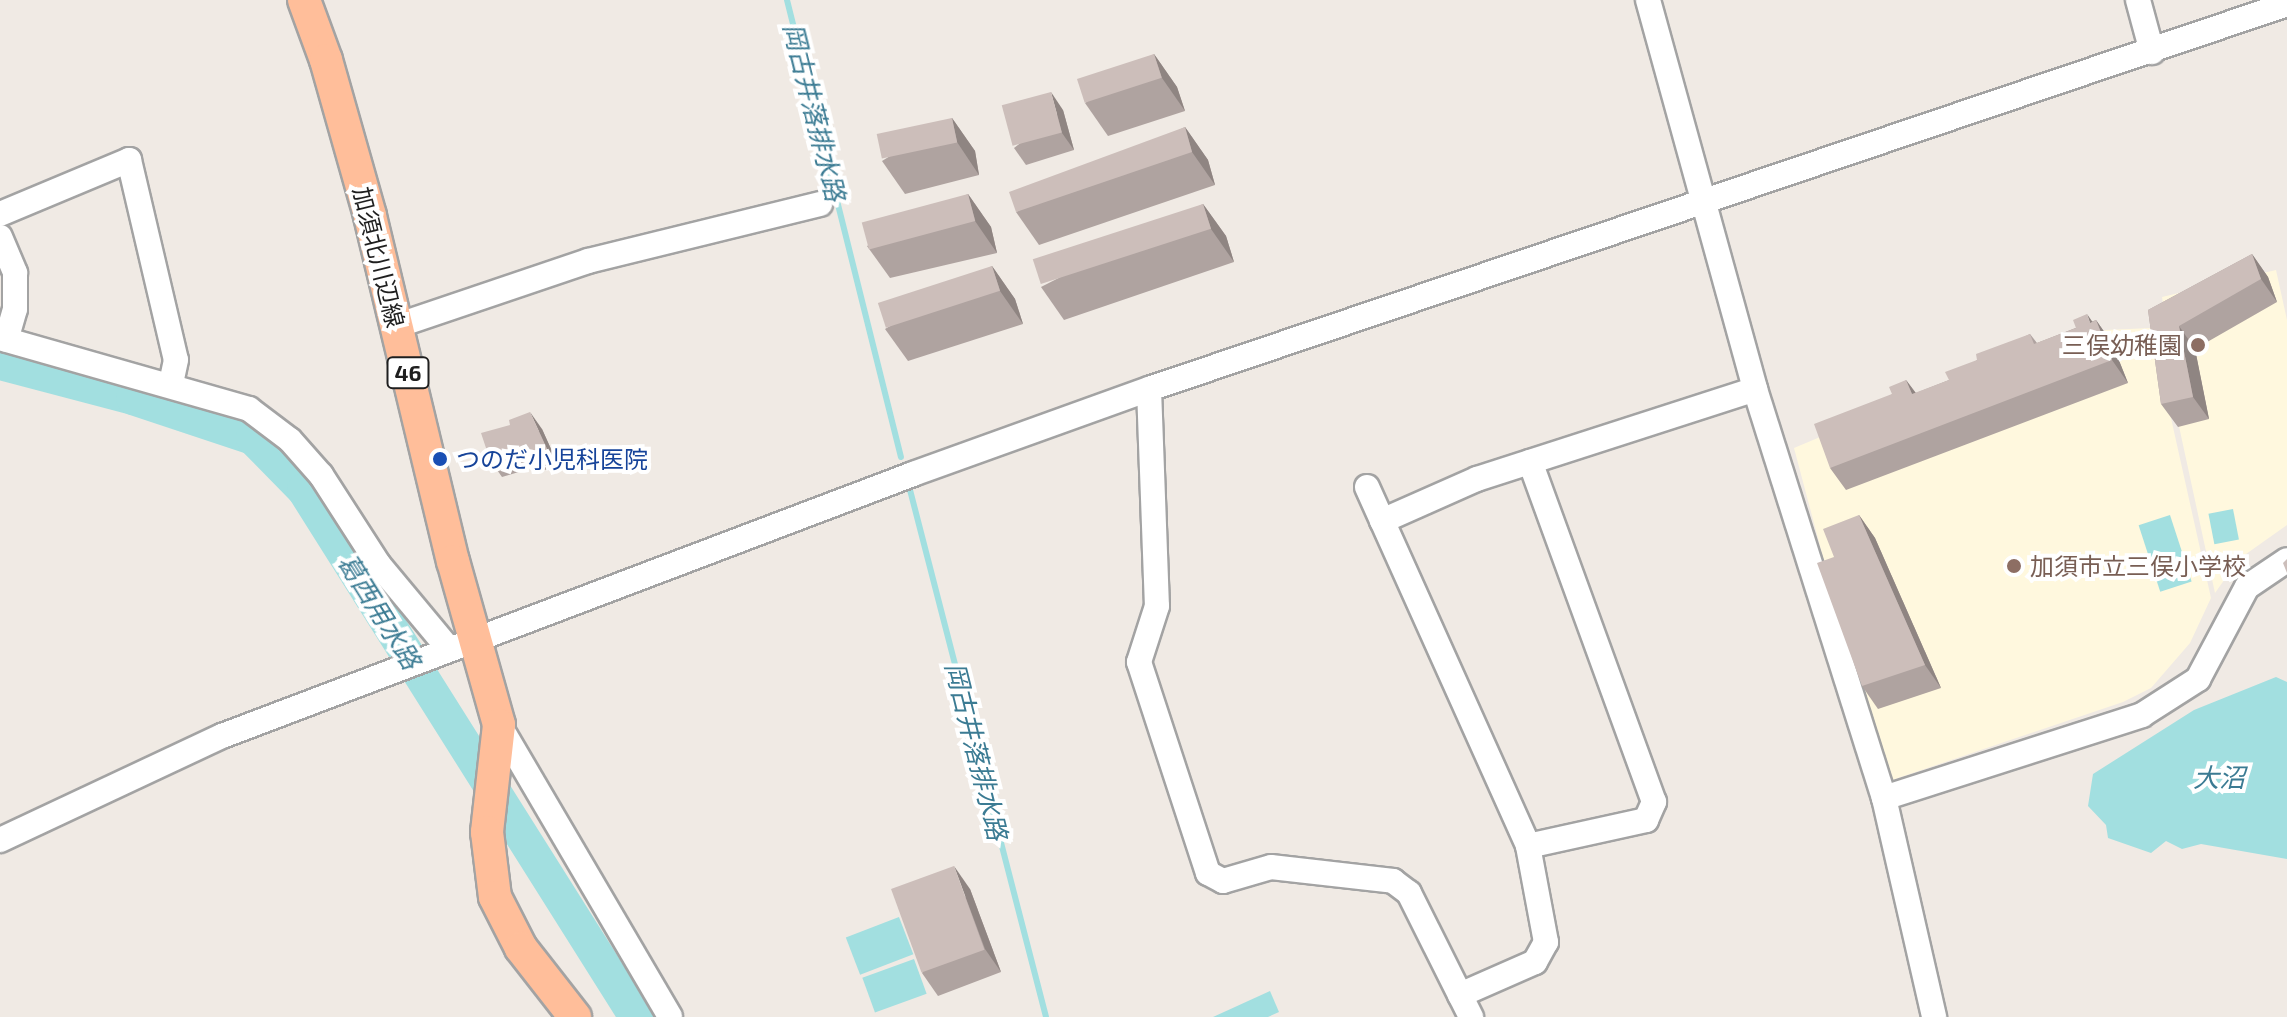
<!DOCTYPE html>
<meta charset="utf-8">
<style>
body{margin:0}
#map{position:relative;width:2287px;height:1017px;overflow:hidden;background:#f0eae4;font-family:"Exo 2","Noto Sans JP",sans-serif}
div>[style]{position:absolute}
.education>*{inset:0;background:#fff8de}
.water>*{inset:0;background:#a2dfe0;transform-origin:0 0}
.stream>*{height:6px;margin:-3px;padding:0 3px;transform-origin:3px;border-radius:3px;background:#a2dfe0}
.river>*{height:34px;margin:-17px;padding:0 17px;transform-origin:17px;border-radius:17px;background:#a2dfe0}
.roads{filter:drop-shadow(2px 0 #a3a3a3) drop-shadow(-2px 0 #a3a3a3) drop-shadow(0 2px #a3a3a3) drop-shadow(0 -2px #a3a3a3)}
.minor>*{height:24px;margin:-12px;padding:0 12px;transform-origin:12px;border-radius:12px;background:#fff}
.major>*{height:32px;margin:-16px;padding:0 16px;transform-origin:16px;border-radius:16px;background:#ffbe9a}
.wall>*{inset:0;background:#afa3a0}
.shaded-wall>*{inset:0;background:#8f8582}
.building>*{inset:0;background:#ccbeba;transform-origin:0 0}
.dots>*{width:22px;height:22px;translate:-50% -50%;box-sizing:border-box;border:4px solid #fff;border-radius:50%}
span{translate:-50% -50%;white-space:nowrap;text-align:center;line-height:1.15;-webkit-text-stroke:8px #fff;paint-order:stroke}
.shield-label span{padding:2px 6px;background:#fff;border:2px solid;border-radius:6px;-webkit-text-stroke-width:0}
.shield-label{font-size:22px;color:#1f1f1f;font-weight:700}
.street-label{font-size:24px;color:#1f1f1f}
.education-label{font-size:24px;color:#785e54}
.right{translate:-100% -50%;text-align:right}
.left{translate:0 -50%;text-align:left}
.transit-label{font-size:24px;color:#164399}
.water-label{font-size:26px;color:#3b7b93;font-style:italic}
</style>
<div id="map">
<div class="education">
<div style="clip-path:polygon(2276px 270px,2287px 320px,2287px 525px,2239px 559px,2215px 593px,2158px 329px,2166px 323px,2162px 297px)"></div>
<div style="clip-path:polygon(2151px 328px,2211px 598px,2190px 643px,2151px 688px,2123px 702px,1883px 783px,1794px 448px,1920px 395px,1935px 398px,2106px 330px)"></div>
</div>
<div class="water">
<div style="left:2233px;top:509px;width:31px;height:25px;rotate:79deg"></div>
<div style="left:2170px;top:515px;width:70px;height:33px;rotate:72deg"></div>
<div style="clip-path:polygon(2276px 677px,2287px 682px,2287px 859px,2201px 844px,2182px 849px,2166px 841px,2151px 853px,2108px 838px,2106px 825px,2088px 806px,2093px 774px,2194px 710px)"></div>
<div style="left:899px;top:917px;width:40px;height:57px;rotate:69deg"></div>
<div style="left:914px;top:959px;width:37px;height:55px;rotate:70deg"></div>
<div style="clip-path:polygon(1270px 991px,1279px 1012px,1268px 1017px,1213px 1017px)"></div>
</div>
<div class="stream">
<div style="left:787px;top:0;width:471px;rotate:76deg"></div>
<div style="left:909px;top:486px;width:548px;rotate:75.53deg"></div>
</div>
<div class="river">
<div style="left:0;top:363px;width:138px;rotate:14.7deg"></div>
<div style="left:133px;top:398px;width:126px;rotate:18.4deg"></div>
<div style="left:253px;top:438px;width:73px;rotate:45.6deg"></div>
<div style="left:304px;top:490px;width:623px;rotate:57.79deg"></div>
</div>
<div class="roads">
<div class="minor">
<div style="left:1648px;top:0;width:403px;rotate:74.6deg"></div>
<div style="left:1755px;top:389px;width:429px;rotate:72.5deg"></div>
<div style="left:1884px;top:798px;width:225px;rotate:77.1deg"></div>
<div style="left:2138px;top:0;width:54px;rotate:74.9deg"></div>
<div style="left:0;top:214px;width:140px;rotate:-22.7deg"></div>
<div style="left:129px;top:160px;width:205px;rotate:76.8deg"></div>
<div style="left:176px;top:360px;width:25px;rotate:102deg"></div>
<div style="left:0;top:237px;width:39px;rotate:67deg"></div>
<div style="left:15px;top:273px;width:36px;rotate:90deg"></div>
<div style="left:15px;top:309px;width:32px;rotate:106deg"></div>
<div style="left:396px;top:326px;width:203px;rotate:-18.7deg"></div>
<div style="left:588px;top:261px;width:239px;rotate:-13.8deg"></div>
<div style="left:0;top:338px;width:259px;rotate:15.9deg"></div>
<div style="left:249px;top:409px;width:51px;rotate:37.1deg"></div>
<div style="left:290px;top:440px;width:47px;rotate:48.5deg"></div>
<div style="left:321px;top:475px;width:107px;rotate:57.2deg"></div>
<div style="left:379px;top:565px;width:109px;rotate:50.2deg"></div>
<div style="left:1149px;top:389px;width:217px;rotate:87.9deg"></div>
<div style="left:1157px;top:606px;width:59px;rotate:107.8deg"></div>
<div style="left:1139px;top:662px;width:222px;rotate:71.9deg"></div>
<div style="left:1208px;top:873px;width:17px;rotate:28deg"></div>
<div style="left:1223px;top:881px;width:50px;rotate:-16.3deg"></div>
<div style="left:1271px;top:867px;width:123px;rotate:6.5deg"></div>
<div style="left:1393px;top:881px;width:20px;rotate:37deg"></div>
<div style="left:1409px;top:893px;width:139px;rotate:63.4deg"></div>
<div style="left:1367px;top:487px;width:393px;rotate:65.8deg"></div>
<div style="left:1528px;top:846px;width:98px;rotate:79.4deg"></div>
<div style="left:1546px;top:942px;width:23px;rotate:119deg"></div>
<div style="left:1535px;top:962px;width:82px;rotate:156.3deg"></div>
<div style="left:1382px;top:521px;width:104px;rotate:-23.9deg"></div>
<div style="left:1477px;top:479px;width:292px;rotate:-17.9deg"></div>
<div style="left:499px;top:725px;width:338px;rotate:59.6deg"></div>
<div style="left:1884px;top:798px;width:271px;rotate:-17.8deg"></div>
<div style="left:2142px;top:715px;width:67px;rotate:-32.7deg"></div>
<div style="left:2198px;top:679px;width:104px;rotate:-62deg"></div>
<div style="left:2247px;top:587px;width:48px;rotate:-34deg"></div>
<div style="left:0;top:840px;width:245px;rotate:-25.1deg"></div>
<div style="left:222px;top:736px;width:739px;rotate:-20.76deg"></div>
<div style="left:913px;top:474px;width:251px;rotate:-19.8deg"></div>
<div style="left:1149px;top:389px;width:1201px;rotate:-18.69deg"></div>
<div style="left:1528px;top:846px;width:121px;rotate:-12.4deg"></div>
<div style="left:1646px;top:820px;width:20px;rotate:-66deg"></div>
<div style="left:1654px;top:802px;width:362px;rotate:-110deg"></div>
</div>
<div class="major">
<div style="left:304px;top:0;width:64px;rotate:69.9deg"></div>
<div style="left:326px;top:60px;width:162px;rotate:74.2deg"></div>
<div style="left:370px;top:216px;width:355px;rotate:76.5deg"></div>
<div style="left:453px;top:561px;width:170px;rotate:74.3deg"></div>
<div style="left:499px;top:725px;width:108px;rotate:96.4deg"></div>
<div style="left:487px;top:832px;width:65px;rotate:83deg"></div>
<div style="left:495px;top:897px;width:57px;rotate:63deg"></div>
<div style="left:521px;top:948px;width:88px;rotate:52deg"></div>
</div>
</div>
<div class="wall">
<div style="clip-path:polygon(1154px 54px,1177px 87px,1185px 111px,1108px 136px,1085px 103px)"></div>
<div style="clip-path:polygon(1063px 110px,1074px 150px,1026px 165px,1014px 148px)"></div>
<div style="clip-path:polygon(952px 118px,975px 151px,979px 175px,905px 194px,882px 161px)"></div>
<div style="clip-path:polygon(1185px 127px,1208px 160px,1215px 185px,1039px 245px,1016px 212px)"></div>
<div style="clip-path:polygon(968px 194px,991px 227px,997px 253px,890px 278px,867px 246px)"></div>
<div style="clip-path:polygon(1203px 204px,1226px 236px,1234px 262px,1064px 320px,1041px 287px)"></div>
<div style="clip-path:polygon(2252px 254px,2268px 277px,2277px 302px,2195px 349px,2209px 419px,2178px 427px,2161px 404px,2148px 310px)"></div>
<div style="clip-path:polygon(992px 266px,1015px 299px,1023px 324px,908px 361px,885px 329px)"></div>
<div style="clip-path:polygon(2096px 320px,2112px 343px,2128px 383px,1846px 490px,1830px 468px,1892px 394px,1906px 380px,1916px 393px,1949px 380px,1977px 360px,2030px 334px,2037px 343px)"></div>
<div style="clip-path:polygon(542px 429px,560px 469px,542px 470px,539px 466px,502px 477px,490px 460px)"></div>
<div style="clip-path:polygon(1859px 515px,1875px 538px,1941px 688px,1878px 709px,1862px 686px,1834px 557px)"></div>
<div style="clip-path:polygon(970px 889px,1001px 972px,938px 996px,922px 973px)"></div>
</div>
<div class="shaded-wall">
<div style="clip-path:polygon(1154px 54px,1177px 87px,1185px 111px,1162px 78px)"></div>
<div style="clip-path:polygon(1051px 92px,1063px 110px,1074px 150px,1062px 133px)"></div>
<div style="clip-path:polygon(952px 118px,975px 151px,979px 175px,957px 142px)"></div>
<div style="clip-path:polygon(1185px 127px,1208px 160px,1215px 185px,1192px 152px)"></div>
<div style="clip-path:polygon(968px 194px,991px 227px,997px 253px,975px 221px)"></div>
<div style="clip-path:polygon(1203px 204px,1226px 236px,1234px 262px,1211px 229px)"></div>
<div style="clip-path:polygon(2252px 254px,2268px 277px,2277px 302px,2261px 279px)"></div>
<div style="clip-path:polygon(992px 266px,1015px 299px,1023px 324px,1000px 291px)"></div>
<div style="clip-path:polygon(2087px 314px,2103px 337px,2096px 320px,2112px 343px,2128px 383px,2112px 360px,2090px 323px)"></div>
<div style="clip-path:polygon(2179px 326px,2195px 349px,2209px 419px,2193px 397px)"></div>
<div style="clip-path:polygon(1906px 380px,1923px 403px,1912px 394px)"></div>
<div style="clip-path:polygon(530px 412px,542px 429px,560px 469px,548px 451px)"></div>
<div style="clip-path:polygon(1859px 515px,1875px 538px,1941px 688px,1925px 665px)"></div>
<div style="clip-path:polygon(954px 866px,970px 889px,1001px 972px,985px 949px)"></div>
</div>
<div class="building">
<div style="left:1154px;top:54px;width:25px;height:81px;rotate:72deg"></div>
<div style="left:1051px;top:92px;width:42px;height:51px;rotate:75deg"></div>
<div style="left:952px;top:118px;width:25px;height:77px;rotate:78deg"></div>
<div style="clip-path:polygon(1185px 127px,1192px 152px,1016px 212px,1009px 192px)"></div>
<div style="left:968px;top:194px;width:28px;height:110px;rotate:75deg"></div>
<div style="left:1203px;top:204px;width:26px;height:179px;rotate:72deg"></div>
<div style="clip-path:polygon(2252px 254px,2261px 279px,2179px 326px,2193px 397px,2161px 404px,2148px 310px)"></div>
<div style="left:992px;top:266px;width:26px;height:120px;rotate:72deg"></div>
<div style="clip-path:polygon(2087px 314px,2090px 323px,2096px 320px,2112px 360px,1830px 468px,1814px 424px,1892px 394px,1889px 387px,1906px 380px,1912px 394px,1949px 380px,1945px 372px,1977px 360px,1976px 354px,2030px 334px,2034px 344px,2076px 328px,2073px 320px)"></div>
<div style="clip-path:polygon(530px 412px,548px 451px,529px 453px,529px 448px,490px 460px,481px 433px,510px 425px,509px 420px)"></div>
<div style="clip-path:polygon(1859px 515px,1925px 665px,1862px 686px,1817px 563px,1834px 557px,1823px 529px)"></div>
<div style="clip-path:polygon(2287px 559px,2287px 573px,2283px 563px)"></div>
<div style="left:954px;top:866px;width:89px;height:67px;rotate:70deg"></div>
</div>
<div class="dots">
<div style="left:2198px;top:345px;background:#8d6e63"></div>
<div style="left:440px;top:459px;background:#1a4fb4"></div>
<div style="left:2014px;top:566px;background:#8d6e63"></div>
</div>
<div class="shield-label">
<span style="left:408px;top:373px">46</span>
</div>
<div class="street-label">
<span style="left:379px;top:257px;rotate:76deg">加須北川辺線</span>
</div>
<div class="education-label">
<span class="right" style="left:2182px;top:345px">三俣幼稚園</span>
<span class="left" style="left:2030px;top:566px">加須市立三俣小学校</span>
</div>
<div class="transit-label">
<span class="left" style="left:456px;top:459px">つのだ小児科医院</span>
</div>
<div class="water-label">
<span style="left:815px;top:112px;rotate:76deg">岡古井落排水路</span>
<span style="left:380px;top:611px;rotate:58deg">葛西用水路</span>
<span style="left:977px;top:751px;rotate:76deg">岡古井落排水路</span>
<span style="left:2219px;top:777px">大沼</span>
</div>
</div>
